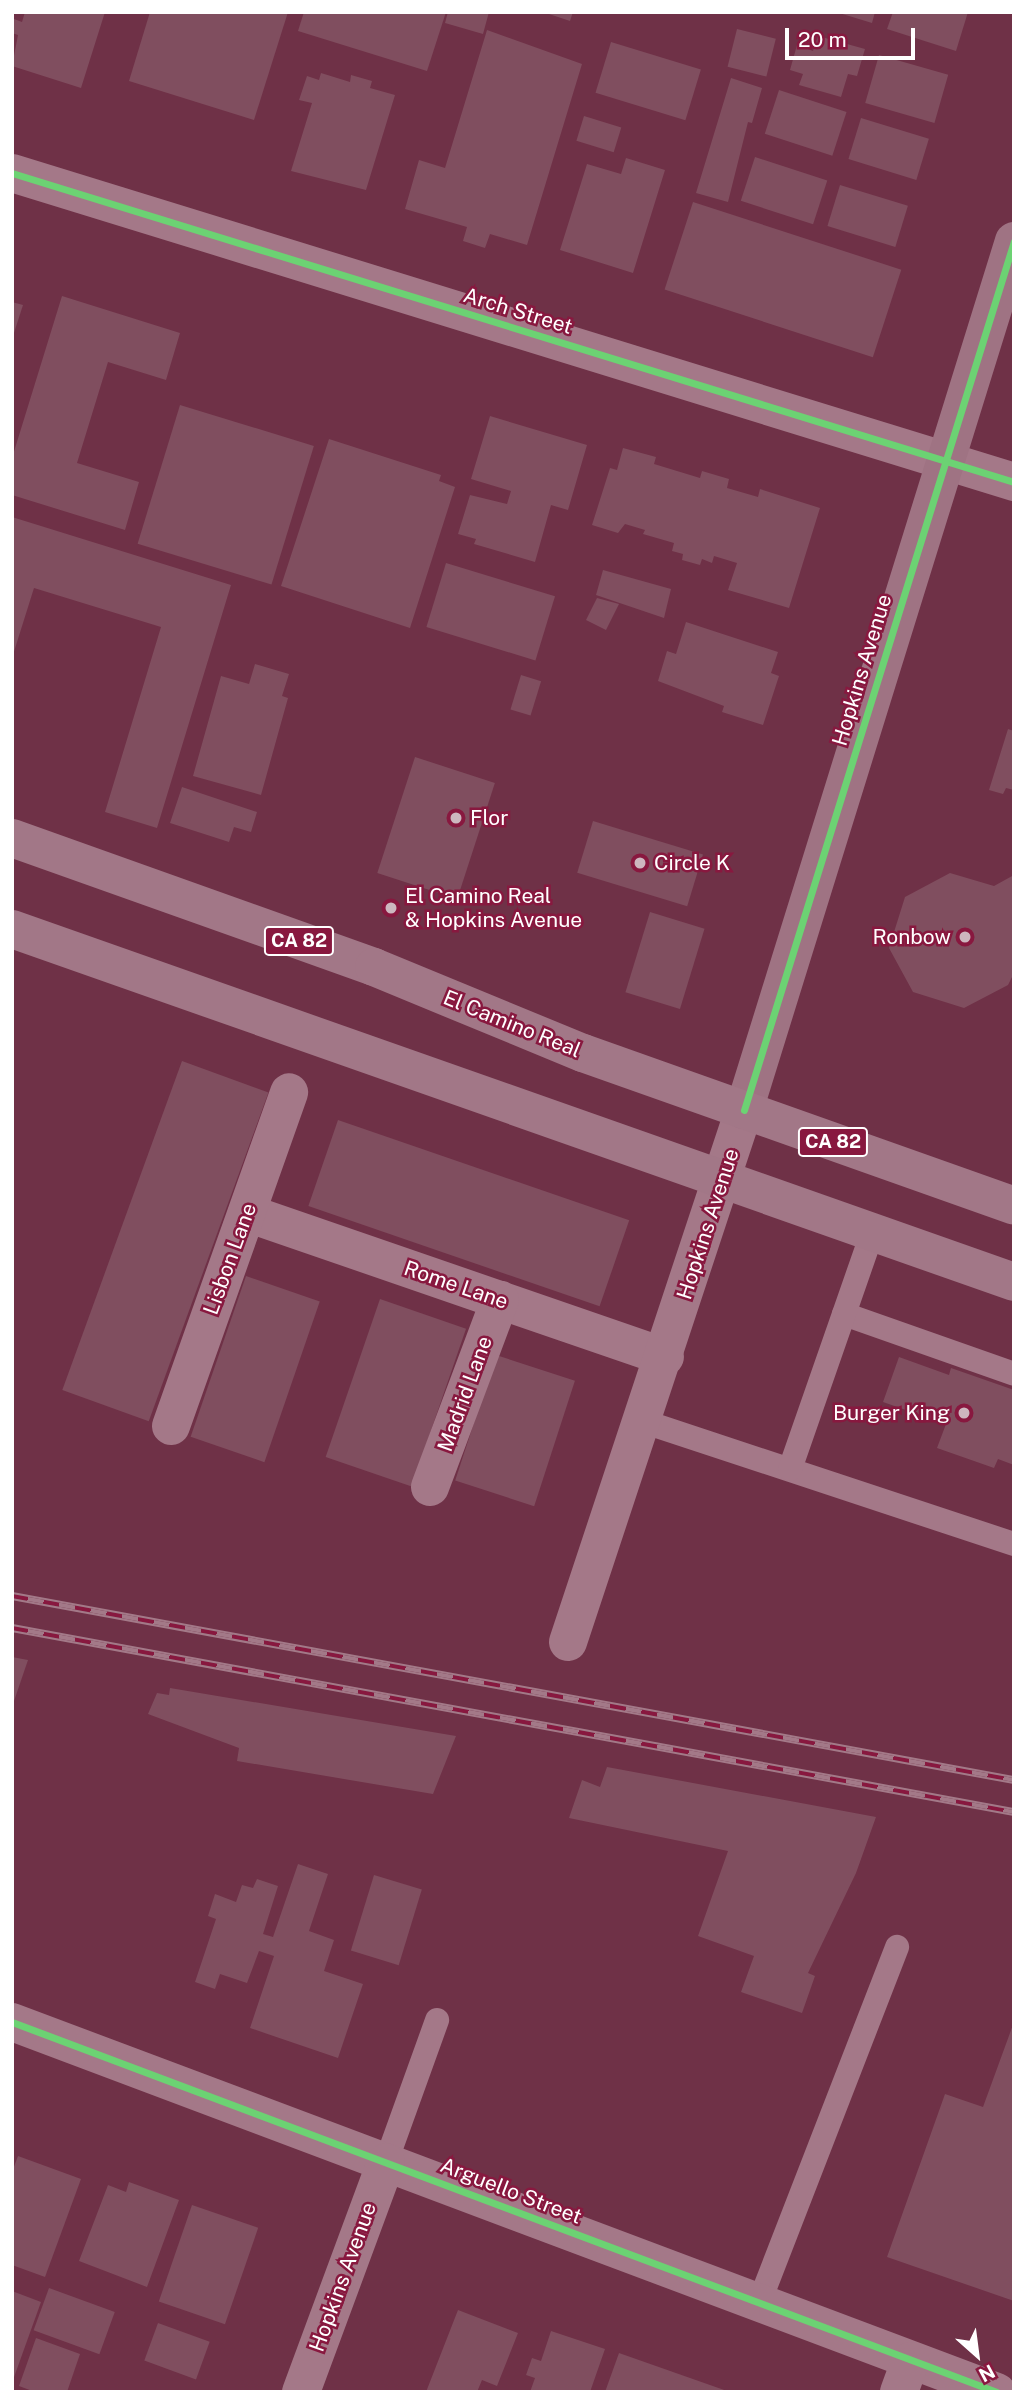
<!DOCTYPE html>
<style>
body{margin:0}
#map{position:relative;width:1026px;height:2404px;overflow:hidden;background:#6f3147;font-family:"Public Sans",sans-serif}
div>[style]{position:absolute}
.building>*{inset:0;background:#804e5f;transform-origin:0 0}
.lane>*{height:24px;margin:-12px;padding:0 12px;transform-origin:12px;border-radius:12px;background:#a47888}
.street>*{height:38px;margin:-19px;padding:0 19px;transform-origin:19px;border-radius:19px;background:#a47888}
.secondary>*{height:38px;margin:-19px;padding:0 19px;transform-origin:19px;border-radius:19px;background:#9f7383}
.primary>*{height:38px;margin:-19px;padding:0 19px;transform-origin:19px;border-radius:19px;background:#a27787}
.rail>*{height:8px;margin-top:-4px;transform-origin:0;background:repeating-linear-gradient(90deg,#88183f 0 16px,#a37988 0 32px);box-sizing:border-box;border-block:2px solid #a37988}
.cycleway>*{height:7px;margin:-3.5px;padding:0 3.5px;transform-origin:3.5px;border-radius:3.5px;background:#6cd273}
.dots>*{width:19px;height:19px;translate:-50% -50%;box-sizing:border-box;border:4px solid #88183f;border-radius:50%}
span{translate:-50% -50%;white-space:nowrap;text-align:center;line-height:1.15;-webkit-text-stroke:5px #88183f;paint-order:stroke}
.shield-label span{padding:2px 5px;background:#88183f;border:2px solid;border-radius:5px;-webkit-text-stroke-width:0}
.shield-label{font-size:19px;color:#fff;font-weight:700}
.street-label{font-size:21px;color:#fff}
.poi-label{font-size:21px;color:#fff}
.left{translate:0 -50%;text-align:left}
.right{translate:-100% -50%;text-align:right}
.frame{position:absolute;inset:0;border:14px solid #fff;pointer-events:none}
.north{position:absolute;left:942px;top:2320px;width:70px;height:70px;-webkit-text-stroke:5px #88183f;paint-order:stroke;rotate:152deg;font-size:19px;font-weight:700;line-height:28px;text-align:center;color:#fff}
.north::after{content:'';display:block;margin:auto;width:24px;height:32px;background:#fff;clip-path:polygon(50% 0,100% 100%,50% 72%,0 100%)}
.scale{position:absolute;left:785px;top:28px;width:130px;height:32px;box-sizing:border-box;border:4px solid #fff;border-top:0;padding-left:9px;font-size:21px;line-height:24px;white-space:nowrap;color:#fff;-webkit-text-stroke:5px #88183f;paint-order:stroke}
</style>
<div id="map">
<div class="building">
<div style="clip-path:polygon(25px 12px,105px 12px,81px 88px,12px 66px,18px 35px,12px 33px,12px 24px,14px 19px,22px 22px)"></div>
<div style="clip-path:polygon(150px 12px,288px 12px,254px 120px,129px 81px)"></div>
<div style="clip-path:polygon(304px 12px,446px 12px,427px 71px,298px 31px)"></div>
<div style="clip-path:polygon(448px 12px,489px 12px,483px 34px,445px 23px)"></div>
<div style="clip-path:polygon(543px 12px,573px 12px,570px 21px)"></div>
<div style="clip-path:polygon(836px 12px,875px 12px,872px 23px)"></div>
<div style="clip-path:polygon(893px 12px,968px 12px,956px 51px,887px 29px)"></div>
<div style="left:737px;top:29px;width:40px;height:39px;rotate:14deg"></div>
<div style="clip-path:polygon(487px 30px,582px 64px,527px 245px,490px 234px,485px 248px,463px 241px,467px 227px,405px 209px,419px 160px,445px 168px)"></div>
<div style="clip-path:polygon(818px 36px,865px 49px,857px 76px,848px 74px,841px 97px,799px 85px,803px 74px,790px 70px,797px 45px,813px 51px)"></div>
<div style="left:611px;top:42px;width:94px;height:53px;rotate:17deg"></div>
<div style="left:879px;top:55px;width:72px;height:50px;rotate:16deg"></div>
<div style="clip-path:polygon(321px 73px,350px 82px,351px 75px,372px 81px,370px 88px,395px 95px,366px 190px,291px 171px,312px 103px,299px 100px,307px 76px,319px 80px)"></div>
<div style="clip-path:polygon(731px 78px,762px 88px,752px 123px,748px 122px,728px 202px,696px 193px)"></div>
<div style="left:779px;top:90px;width:71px;height:46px;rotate:18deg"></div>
<div style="left:584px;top:116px;width:39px;height:26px;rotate:17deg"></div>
<div style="left:861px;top:118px;width:71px;height:43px;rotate:17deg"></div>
<div style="left:755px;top:157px;width:76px;height:46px;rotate:18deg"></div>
<div style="clip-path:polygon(626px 158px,665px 170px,633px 273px,560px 250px,587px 164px,621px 174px)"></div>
<div style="left:840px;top:185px;width:71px;height:43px;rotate:17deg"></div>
<div style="left:693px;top:202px;width:219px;height:92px;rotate:18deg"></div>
<div style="clip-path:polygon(62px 296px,180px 333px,166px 380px,108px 362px,77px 463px,139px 482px,125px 530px,12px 495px,12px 458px)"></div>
<div style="clip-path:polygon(12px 302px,23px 305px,13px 336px,12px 336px)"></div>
<div style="left:180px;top:405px;width:140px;height:145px;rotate:17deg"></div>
<div style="clip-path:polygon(490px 416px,587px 445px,568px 510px,551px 505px,535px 562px,474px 544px,476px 539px,458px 534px,470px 495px,507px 504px,511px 491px,471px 479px)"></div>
<div style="clip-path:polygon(329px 439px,441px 475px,439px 481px,455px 487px,410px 628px,281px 586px)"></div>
<div style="clip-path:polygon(623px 448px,656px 457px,654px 464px,700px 478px,702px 471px,729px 479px,727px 488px,758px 497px,760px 489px,820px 508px,789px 608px,728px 590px,737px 563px,714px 556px,712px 563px,702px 559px,700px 565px,682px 560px,683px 554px,672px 551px,674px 543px,643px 534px,645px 530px,625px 524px,618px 533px,592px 525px,610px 468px,617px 470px)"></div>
<div style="clip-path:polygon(12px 517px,231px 585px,157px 828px,105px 812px,161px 627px,34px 588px,12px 658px)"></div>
<div style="left:446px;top:563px;width:114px;height:67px;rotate:17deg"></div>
<div style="clip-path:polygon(603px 570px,671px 589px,664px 618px,596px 595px)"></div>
<div style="clip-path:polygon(597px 598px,619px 604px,606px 630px,586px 620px)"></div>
<div style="clip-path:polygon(686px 622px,778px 652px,771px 673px,779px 676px,763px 725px,722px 712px,724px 706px,658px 681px,667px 651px,676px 654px)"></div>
<div style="clip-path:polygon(255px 664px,289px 674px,282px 696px,288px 698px,261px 795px,193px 776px,221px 676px,249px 684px)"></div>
<div style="left:521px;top:675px;width:21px;height:36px;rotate:17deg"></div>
<div style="clip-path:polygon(1008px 729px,1014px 731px,1014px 790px,1006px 788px,1003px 794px,989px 790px)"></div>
<div style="left:415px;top:757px;width:84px;height:122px;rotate:18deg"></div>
<div style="clip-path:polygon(182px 787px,257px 812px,251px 832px,234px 827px,229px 842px,170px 823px)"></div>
<div style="left:593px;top:821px;width:115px;height:54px;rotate:17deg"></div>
<div style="clip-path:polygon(950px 873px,994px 886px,1014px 875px,1014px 973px,1008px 985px,964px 1008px,913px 992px,889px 948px,905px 897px)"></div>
<div style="left:650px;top:912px;width:57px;height:84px;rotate:17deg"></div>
<div style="left:182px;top:1061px;width:92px;height:350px;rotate:20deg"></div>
<div style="left:338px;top:1120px;width:308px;height:91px;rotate:19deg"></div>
<div style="left:246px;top:1276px;width:78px;height:170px;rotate:19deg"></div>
<div style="left:380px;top:1299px;width:91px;height:167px;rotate:19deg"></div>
<div style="left:496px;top:1355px;width:83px;height:132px;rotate:18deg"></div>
<div style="clip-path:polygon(899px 1357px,949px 1375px,951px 1368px,1014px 1390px,1014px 1465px,998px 1459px,994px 1468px,937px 1448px,946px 1424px,883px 1402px)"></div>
<div style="clip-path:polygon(12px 1657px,28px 1660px,13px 1704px,12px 1704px)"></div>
<div style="clip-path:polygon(170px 1688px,456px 1736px,433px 1794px,237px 1761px,239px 1748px,148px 1714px,157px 1693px,169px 1695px)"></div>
<div style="clip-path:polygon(607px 1767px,876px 1817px,856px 1873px,808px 1973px,815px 1976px,802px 2013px,741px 1992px,754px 1956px,698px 1936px,728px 1851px,569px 1818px,582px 1780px,600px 1787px)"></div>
<div style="clip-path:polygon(298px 1864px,328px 1874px,309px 1931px,334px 1940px,324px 1971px,363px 1984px,338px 2058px,250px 2028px,274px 1956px,259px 1951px,247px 1983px,220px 1974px,215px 1989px,195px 1982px,216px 1919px,208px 1916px,215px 1894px,236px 1902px,242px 1885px,253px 1888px,257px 1879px,278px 1886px,263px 1934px,273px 1937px)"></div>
<div style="left:374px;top:1875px;width:50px;height:79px;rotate:17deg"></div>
<div style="clip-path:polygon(1014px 2022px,1014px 2301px,887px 2257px,945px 2094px,983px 2107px)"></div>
<div style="clip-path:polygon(18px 2156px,81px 2179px,45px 2277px,12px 2265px,12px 2172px)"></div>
<div style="clip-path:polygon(129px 2182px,179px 2200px,147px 2287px,79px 2261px,108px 2185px,126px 2192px)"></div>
<div style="left:192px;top:2205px;width:70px;height:102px;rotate:19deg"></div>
<div style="left:49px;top:2288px;width:70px;height:45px;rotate:20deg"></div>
<div style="clip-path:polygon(12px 2291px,41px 2302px,13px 2380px,12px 2380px)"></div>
<div style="clip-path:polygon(458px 2310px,518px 2333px,497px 2386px,482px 2380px,477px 2392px,426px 2392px)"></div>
<div style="left:158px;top:2323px;width:55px;height:40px;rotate:20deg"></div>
<div style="clip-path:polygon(551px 2331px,605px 2349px,590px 2392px,530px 2392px,535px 2378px,526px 2375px,532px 2358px,541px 2361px)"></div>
<div style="clip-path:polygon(36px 2338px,80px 2354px,67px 2392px,35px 2392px,19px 2386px)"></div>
<div style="clip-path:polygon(619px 2353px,727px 2391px,727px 2392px,605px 2392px)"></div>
</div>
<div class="lane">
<div style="left:844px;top:1314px;width:180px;rotate:19.4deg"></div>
<div style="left:645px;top:1422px;width:389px;rotate:18.3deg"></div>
<div style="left:790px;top:1469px;width:250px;rotate:-70.8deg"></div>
<div style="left:386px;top:2162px;width:151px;rotate:-70.2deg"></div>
<div style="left:759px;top:2303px;width:382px;rotate:-68.8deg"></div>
</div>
<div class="street">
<div style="left:12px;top:173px;width:1049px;rotate:17.14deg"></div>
<div style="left:247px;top:1213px;width:442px;rotate:19deg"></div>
<div style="left:171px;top:1426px;width:354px;rotate:-70.5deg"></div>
<div style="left:430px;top:1487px;width:200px;rotate:-69.5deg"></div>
<div style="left:568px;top:1642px;width:560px;rotate:-71.69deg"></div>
<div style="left:12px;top:2022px;width:1052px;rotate:20.59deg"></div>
<div style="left:301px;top:2392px;width:245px;rotate:-69.7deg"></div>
<div style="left:899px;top:2392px;width:33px;rotate:-70deg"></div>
</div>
<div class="secondary">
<div style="left:744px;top:1110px;width:910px;rotate:-72.74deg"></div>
</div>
<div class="primary">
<div style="left:12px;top:838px;width:384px;rotate:19.6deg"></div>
<div style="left:374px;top:967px;width:226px;rotate:22.4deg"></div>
<div style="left:583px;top:1053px;width:457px;rotate:19.5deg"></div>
<div style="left:12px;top:929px;width:1062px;rotate:19.41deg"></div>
</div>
<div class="rail">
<div style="left:12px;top:1596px;width:1019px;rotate:10.41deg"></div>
<div style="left:12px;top:1628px;width:1019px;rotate:10.41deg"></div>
</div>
<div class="cycleway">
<div style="left:12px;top:173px;width:1049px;rotate:17.14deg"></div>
<div style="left:744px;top:1110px;width:910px;rotate:-72.74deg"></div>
<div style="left:12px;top:2022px;width:1052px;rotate:20.59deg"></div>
</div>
<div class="dots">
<div style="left:456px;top:818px;background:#cdb7bf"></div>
<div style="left:640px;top:863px;background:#cdb7bf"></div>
<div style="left:391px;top:908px;background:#cdb7bf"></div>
<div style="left:965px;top:937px;background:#cdb7bf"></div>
<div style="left:964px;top:1413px;background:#cdb7bf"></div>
</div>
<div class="shield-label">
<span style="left:299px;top:941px">CA 82</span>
<span style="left:833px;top:1142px">CA 82</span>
</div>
<div class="street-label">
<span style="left:518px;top:311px;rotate:17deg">Arch Street</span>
<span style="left:862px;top:670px;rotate:-73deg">Hopkins Avenue</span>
<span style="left:512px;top:1024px;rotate:22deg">El Camino Real</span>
<span style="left:708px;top:1224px;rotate:-72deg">Hopkins Avenue</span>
<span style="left:230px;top:1259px;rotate:-70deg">Lisbon Lane</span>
<span style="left:456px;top:1285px;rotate:19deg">Rome Lane</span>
<span style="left:465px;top:1394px;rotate:-70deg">Madrid Lane</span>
<span style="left:511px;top:2191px;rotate:21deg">Arguello Street</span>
<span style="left:343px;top:2277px;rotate:-70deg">Hopkins Avenue</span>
</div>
<div class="poi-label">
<span class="left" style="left:470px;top:818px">Flor</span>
<span class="left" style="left:654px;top:863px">Circle K</span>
<span class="left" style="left:405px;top:908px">El Camino Real<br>&amp; Hopkins Avenue</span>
<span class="right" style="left:951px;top:937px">Ronbow</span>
<span class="right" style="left:950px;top:1413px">Burger King</span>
</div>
<div class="frame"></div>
<div class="north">N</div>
<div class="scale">20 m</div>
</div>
